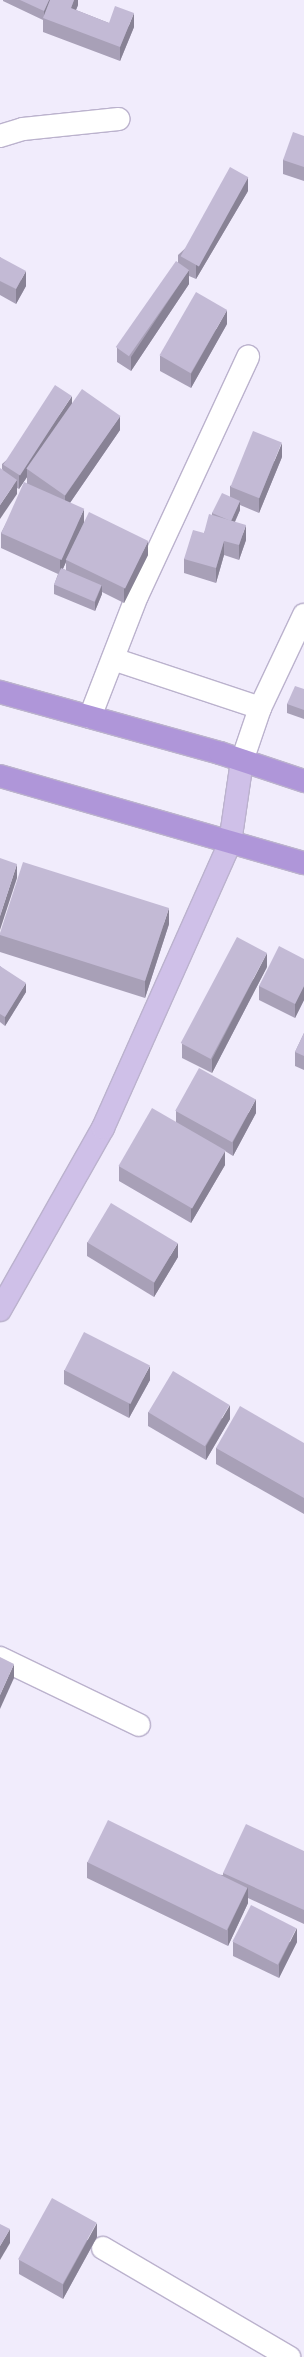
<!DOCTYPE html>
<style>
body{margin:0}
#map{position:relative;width:304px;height:2357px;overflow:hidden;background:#f1ecfc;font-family:"DM Sans",sans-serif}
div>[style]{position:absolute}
.roads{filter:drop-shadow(1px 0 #bbb2cd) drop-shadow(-1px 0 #bbb2cd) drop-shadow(0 1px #bbb2cd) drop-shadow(0 -1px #bbb2cd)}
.minor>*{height:22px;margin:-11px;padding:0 11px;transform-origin:11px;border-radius:11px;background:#fff}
.major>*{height:22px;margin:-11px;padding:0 11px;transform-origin:11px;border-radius:11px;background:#cfc0e8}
.highway>*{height:22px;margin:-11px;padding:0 11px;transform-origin:11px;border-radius:11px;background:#af96d9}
.wall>*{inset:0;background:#a8a0b7}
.shaded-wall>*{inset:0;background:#888295}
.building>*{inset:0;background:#c3bad5;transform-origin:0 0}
span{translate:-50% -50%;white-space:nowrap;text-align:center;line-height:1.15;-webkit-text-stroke:4px #fff;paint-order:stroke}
</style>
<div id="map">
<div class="roads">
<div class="minor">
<div style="left:0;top:136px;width:24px;rotate:-17deg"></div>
<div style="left:23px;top:129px;width:96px;rotate:-6deg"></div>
<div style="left:113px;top:659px;width:155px;rotate:18.4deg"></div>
<div style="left:90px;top:717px;width:130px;rotate:-68.8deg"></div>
<div style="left:137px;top:596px;width:264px;rotate:-65.1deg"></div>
<div style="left:242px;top:761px;width:56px;rotate:-71.2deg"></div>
<div style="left:260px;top:708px;width:103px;rotate:-64.7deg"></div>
<div style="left:0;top:1658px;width:154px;rotate:25.7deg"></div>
<div style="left:103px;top:2248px;width:216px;rotate:30.4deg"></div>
</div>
<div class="major">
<div style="left:0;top:1310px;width:209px;rotate:-60.5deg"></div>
<div style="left:103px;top:1128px;width:312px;rotate:-66deg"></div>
<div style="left:230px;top:843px;width:83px;rotate:-81.7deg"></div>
</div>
<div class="highway">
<div style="left:0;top:692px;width:228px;rotate:15.5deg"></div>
<div style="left:220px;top:753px;width:89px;rotate:18.4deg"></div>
<div style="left:0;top:776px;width:316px;rotate:16deg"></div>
</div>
</div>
<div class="wall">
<div style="clip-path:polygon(3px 0,78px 0,78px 5px,76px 10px,109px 23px,134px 27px,120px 61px,43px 32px,43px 20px,3px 1px)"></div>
<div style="clip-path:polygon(304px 136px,304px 181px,283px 174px,283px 160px)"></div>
<div style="clip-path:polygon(248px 191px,196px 279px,189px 276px,189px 284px,131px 371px,117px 362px,117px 348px,178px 262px,178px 255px)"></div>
<div style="clip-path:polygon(0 257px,26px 286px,16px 304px,0 295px)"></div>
<div style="clip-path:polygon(227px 324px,191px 388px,160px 371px,160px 356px)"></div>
<div style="clip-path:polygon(evenodd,72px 404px,120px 430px,70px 503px,84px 523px,148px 555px,124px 603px,102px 592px,102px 594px,95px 611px,54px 594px,54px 585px,58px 574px,1px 548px,1px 533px,27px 483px,27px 477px,19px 489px,17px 488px,17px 494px,2px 469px,2px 464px,72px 404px,66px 562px,66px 570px,63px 569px,66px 562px)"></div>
<div style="clip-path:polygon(282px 457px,259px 513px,240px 505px,240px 510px,235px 522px,246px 540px,239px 560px,224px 555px,216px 583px,184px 573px,184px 559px,204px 533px,212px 515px,212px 513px,230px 497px,230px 486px)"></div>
<div style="clip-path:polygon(304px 689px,304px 719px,287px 713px,287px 704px)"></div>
<div style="clip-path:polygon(169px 924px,145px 998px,0 952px,0 933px)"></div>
<div style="clip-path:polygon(304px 959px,304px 1000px,295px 1018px,259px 1000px,259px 986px)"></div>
<div style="clip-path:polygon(0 966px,26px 992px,5px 1026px,0 1022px)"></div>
<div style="clip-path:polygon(267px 967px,212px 1073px,182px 1058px,182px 1044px)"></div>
<div style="clip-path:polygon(304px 1033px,304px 1070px,295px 1066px,295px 1052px)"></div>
<div style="clip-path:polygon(176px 1111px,256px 1113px,233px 1156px,225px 1151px,225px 1165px,191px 1223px,119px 1181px,119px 1166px,176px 1122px)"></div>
<div style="clip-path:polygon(87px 1242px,178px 1257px,154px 1297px,87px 1256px)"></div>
<div style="clip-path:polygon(64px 1370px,150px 1380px,129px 1418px,64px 1384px)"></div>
<div style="clip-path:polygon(148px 1412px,230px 1419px,206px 1460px,148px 1426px)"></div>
<div style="clip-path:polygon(304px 1443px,304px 1514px,216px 1464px,216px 1448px)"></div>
<div style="clip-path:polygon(304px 1851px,304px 1924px,248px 1898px,248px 1903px,228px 1946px,87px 1878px,87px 1862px,223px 1875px,223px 1873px)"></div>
<div style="clip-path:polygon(233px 1942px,297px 1942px,279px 1978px,233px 1956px)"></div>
<div style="clip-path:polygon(97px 2237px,63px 2299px,19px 2274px,19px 2260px)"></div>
</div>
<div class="shaded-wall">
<div style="clip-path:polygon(49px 0,53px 0,44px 18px,44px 11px)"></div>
<div style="clip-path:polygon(74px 0,78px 0,78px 5px,71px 22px,71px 8px)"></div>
<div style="clip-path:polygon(134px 13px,134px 27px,120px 61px,120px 47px)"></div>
<div style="clip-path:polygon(248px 177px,248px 191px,196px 279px,196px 265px)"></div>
<div style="clip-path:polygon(189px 270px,189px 284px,131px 371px,131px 357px)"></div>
<div style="clip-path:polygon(26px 271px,26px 286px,16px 304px,16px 289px)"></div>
<div style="clip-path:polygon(227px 310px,227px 324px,191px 388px,191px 374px)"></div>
<div style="clip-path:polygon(72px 396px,72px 411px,27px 469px,27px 477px,19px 489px,19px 475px)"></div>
<div style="clip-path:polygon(120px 416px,120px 430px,65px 510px,65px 496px)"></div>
<div style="clip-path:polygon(282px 443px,282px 457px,259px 513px,259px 498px)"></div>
<div style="clip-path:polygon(17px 480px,17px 494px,0 519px,0 505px)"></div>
<div style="clip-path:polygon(240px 501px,240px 510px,231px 530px,231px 521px)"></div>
<div style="clip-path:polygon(84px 509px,84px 523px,66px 560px,66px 562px,60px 575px,60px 560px)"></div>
<div style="clip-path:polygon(246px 525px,246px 540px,239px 560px,239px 545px)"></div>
<div style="clip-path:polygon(148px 541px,148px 555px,124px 603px,124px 589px)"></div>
<div style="clip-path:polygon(224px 541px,224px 555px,216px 583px,216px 568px)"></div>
<div style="clip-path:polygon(102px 585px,102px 594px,95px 611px,95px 602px)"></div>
<div style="clip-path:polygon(17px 864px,17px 878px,0 930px,0 916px)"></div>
<div style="clip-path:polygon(169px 908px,169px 924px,145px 998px,145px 981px)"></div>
<div style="clip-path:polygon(267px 953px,267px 967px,212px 1073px,212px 1059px)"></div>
<div style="clip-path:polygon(26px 983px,26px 992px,5px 1026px,5px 1017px)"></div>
<div style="clip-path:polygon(304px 986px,304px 1000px,295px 1018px,295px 1004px)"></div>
<div style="clip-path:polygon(256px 1099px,256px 1113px,233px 1156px,233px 1142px)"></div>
<div style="clip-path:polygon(225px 1151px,225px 1165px,191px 1223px,191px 1209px)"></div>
<div style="clip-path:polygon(178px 1243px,178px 1257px,154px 1297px,154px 1283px)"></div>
<div style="clip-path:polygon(150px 1366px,150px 1380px,129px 1418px,129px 1404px)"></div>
<div style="clip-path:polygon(230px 1405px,230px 1419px,206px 1460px,206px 1446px)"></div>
<div style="clip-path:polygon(14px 1664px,14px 1678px,0 1709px,0 1695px)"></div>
<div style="clip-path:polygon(248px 1887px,248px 1903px,228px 1946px,228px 1929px)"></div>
<div style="clip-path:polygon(297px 1928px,297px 1942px,279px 1978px,279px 1964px)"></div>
<div style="clip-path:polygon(97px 2223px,97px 2237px,63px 2299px,63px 2285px)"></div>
<div style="clip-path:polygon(10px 2229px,10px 2243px,0 2260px,0 2246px)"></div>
</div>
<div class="building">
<div style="clip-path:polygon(20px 0,49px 0,44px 11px)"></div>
<div style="clip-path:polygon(50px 0,74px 0,71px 8px,109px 23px,115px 6px,134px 13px,120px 47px,43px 18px)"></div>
<div style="clip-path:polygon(293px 132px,304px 136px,304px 167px,283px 160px)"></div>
<div style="left:230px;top:167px;width:21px;height:102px;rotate:29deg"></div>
<div style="clip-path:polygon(0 257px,26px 271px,16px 289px,0 281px)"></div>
<div style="left:176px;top:261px;width:16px;height:105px;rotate:35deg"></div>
<div style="left:196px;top:292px;width:36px;height:73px;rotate:30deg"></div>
<div style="left:55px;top:385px;width:20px;height:95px;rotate:33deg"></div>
<div style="left:82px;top:389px;width:47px;height:97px;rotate:35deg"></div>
<div style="left:253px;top:431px;width:31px;height:60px;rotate:22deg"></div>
<div style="clip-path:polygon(0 468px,17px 480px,0 505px)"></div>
<div style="left:24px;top:482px;width:66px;height:56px;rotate:24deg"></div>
<div style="clip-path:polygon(222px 493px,240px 501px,231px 521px,226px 519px,212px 513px)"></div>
<div style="left:89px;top:512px;width:66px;height:53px;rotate:26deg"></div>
<div style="clip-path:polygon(209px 514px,246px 525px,239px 545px,224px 541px,216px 568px,184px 559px,193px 530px,204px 533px)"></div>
<div style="left:61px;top:568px;width:44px;height:18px;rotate:23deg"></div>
<div style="clip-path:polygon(295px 686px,304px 689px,304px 710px,287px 704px)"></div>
<div style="clip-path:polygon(0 858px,17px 864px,0 916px)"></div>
<div style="clip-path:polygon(23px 862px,169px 908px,145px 981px,0 935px,0 933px)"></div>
<div style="left:237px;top:937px;width:34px;height:120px;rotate:28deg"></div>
<div style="clip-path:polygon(279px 946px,304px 959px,304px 986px,295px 1004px,259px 986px)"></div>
<div style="clip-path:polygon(0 966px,26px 983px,5px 1017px,0 1014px)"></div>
<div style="clip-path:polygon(304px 1033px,304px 1056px,295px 1052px)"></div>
<div style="left:199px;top:1068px;width:65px;height:49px;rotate:29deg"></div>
<div style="left:152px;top:1108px;width:85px;height:67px;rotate:30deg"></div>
<div style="left:111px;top:1203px;width:78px;height:46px;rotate:31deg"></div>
<div style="left:84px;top:1332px;width:74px;height:43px;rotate:27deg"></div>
<div style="left:173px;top:1371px;width:66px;height:48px;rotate:31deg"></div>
<div style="clip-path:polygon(240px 1406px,304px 1443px,304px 1498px,216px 1448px)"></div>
<div style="clip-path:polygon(0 1657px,14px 1664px,0 1695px)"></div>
<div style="left:108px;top:1820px;width:155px;height:47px;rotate:26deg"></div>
<div style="clip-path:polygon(246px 1824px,304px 1851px,304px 1910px,223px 1873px)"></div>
<div style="left:251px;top:1905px;width:51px;height:41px;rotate:27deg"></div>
<div style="left:52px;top:2198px;width:51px;height:70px;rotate:29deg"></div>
<div style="clip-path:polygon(0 2224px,10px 2229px,0 2246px)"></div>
</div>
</div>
